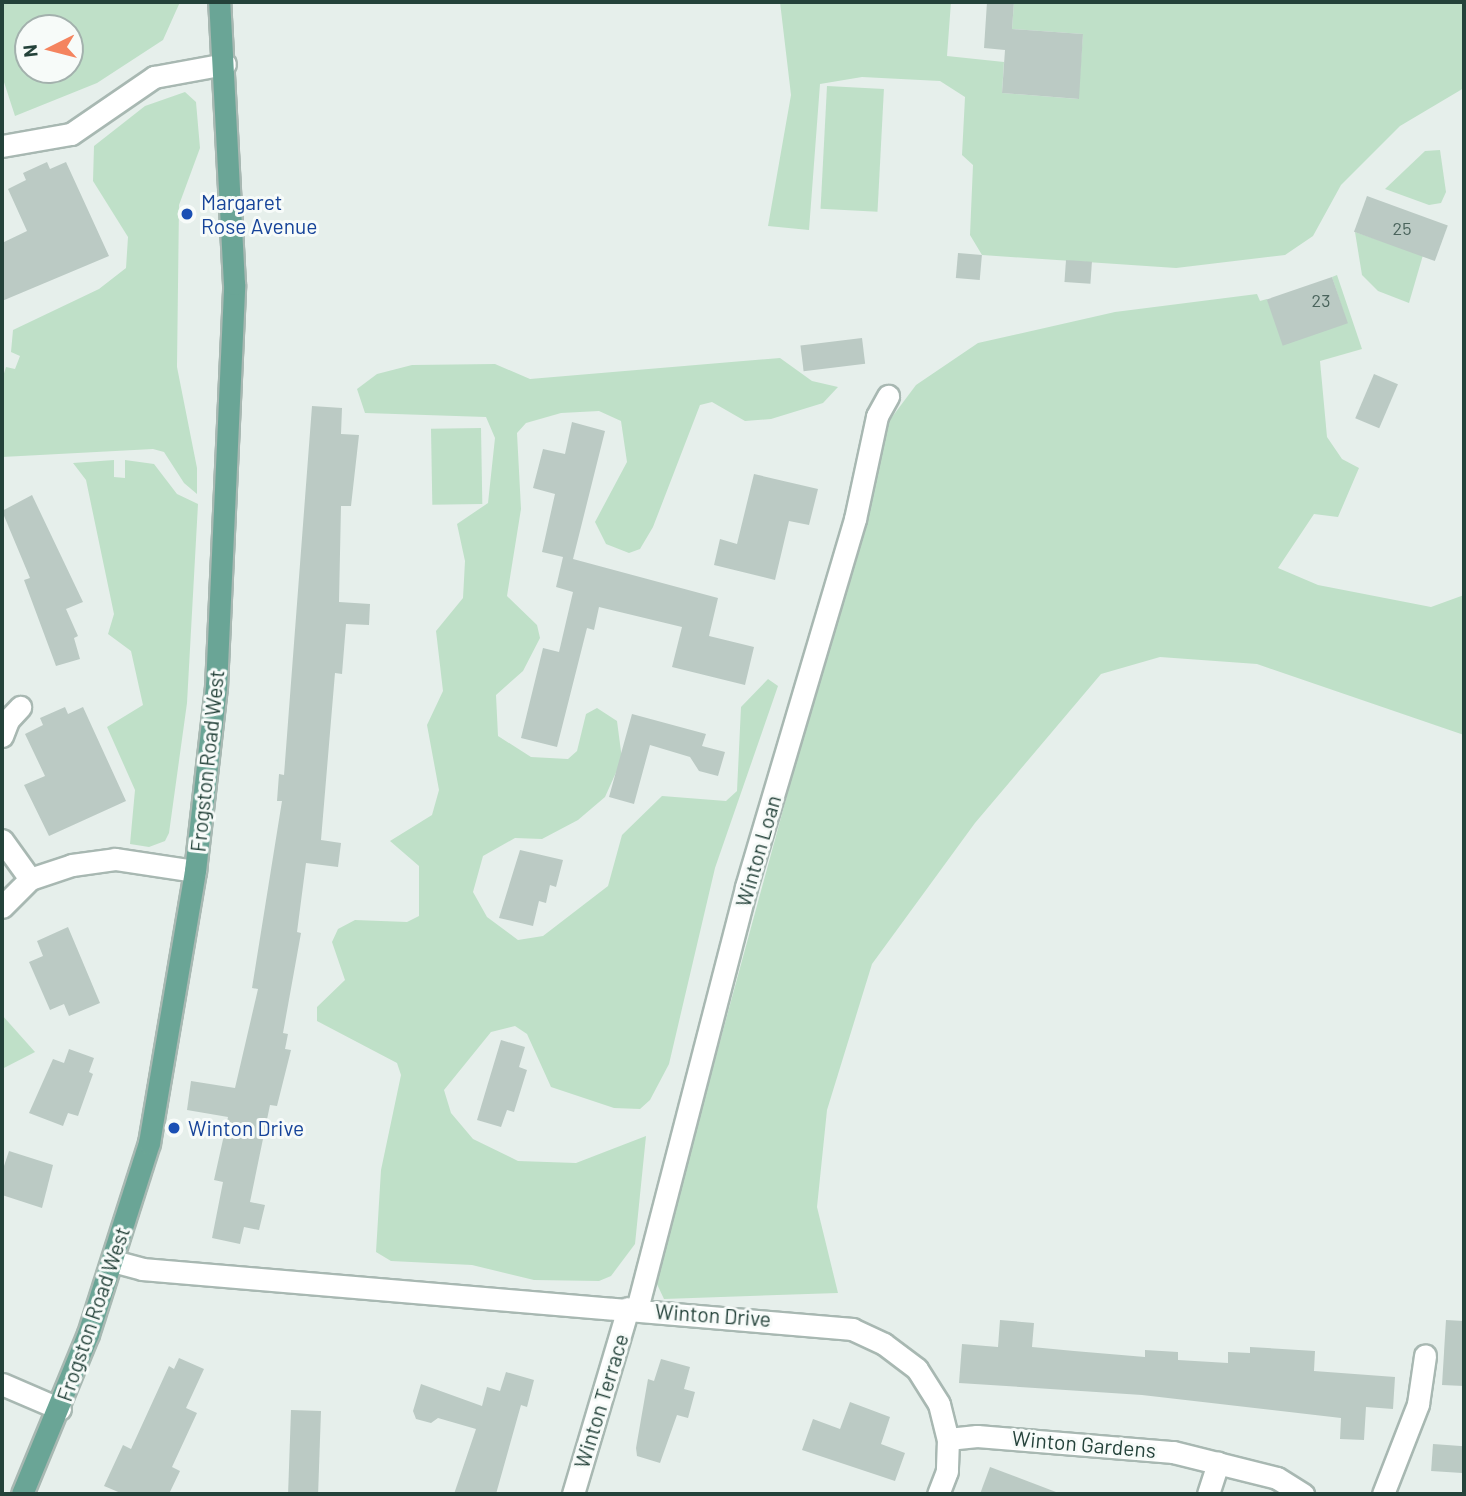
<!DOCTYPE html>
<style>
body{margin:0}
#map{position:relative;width:1466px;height:1496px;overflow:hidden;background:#e6efeb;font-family:Barlow,sans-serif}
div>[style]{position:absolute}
.green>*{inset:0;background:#bfe0c8;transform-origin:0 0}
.building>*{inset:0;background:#bbcac4;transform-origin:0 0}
.roads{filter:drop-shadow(2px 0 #a8b8b2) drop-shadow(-2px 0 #a8b8b2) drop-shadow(0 2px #a8b8b2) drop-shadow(0 -2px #a8b8b2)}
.minor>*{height:21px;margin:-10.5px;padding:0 10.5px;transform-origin:10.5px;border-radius:10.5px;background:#fff}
.major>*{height:21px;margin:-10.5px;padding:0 10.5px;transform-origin:10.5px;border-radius:10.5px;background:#6aa596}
.dots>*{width:19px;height:19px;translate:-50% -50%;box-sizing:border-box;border:4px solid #f7fbf9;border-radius:50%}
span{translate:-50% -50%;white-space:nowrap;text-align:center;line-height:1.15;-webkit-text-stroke:6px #f7fbf9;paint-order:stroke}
.number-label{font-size:18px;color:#4a645c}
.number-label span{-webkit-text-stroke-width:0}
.transit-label{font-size:21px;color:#164399}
.left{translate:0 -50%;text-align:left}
.street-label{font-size:21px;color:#24423a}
.frame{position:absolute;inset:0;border:4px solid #24423a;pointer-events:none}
.north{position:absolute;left:14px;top:14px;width:70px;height:70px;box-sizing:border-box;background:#f7fbf9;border:2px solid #a3b1ad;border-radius:50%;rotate:264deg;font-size:19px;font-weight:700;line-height:28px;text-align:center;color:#24423a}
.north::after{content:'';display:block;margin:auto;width:24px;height:32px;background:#f4845f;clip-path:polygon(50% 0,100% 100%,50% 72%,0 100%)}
</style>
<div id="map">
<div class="green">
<div style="clip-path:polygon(evenodd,2px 2px,180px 2px,163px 40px,97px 83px,15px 116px,2px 76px,2px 2px,28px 28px,70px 28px,70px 70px,28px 70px,28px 28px)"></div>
<div style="clip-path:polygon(780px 2px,951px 2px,947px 56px,1004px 62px,1002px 93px,1078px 99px,1083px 34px,1012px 29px,1014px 2px,1464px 2px,1464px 88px,1400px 126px,1341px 185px,1313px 236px,1285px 255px,1176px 268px,982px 255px,970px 235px,973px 165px,962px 155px,965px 97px,940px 81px,862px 77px,820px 84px,809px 230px,768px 226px,791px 95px)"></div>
<div style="left:827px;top:86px;width:57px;height:123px;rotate:3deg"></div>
<div style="clip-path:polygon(185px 92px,196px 102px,200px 148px,179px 205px,177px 367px,197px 468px,197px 494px,184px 483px,164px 452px,153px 449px,2px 457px,2px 380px,6px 367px,15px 369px,20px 356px,11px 352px,13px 330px,99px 289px,126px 268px,128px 237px,93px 181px,94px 146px,145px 106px)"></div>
<div style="clip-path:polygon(1440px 150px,1446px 192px,1441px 203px,1429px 205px,1385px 189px,1425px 151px)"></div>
<div style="clip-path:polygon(1355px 232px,1423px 255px,1409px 303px,1378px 291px,1362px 275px)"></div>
<div style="clip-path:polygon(1337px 275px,1362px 349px,1320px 361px,1327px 437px,1342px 459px,1359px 468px,1338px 517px,1314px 514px,1278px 568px,1318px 585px,1431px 607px,1464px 595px,1464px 735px,1257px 664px,1160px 657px,1101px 674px,975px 823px,872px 964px,827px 1110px,817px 1207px,838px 1293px,664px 1299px,655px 1280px,889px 421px,916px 385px,978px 343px,1115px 312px,1257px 294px,1260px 301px,1267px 299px,1283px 343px,1304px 336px,1315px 311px,1322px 331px,1347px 323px,1332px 277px)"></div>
<div style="clip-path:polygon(780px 358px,812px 381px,838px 387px,823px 403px,771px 419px,745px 421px,712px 402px,700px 405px,653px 527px,640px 549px,629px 553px,606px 544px,595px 522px,627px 462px,621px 421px,599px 411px,561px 413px,526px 423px,517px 433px,521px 509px,507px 596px,537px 625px,540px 638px,523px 671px,496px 695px,498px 736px,531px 757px,568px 759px,577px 751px,586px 714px,597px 708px,617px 721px,622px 759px,605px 797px,578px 820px,542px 839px,515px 838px,483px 856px,473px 892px,487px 917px,518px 940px,543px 936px,608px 886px,622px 835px,662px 796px,726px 801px,737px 791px,741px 707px,768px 679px,778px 686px,715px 868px,669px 1064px,650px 1100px,640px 1109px,614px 1108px,551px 1087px,527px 1034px,515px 1026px,491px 1032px,444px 1090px,451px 1113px,473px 1139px,518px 1161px,576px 1163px,646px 1136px,635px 1244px,611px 1276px,599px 1281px,534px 1280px,472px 1265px,391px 1261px,376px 1252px,381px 1170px,401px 1075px,397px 1063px,317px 1021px,317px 1007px,345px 980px,332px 942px,338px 929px,355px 920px,407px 922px,419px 916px,419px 866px,390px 841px,432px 815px,439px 790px,427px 725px,443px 691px,436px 631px,463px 598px,465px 561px,457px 524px,488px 503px,495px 438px,486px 417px,365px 413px,357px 389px,377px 374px,412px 365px,495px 364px,530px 379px)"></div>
<div style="left:481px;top:428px;width:76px;height:50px;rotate:89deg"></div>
<div style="clip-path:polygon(114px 460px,114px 477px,125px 478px,125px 460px,154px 464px,177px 494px,198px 504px,187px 703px,169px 833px,165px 841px,149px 847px,130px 844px,135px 790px,107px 727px,143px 705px,131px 651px,108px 634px,114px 614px,86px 480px,73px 463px)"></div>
<div style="clip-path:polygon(2px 1015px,35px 1052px,2px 1069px)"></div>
</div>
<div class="building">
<div style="clip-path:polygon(987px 2px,1014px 2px,1012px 29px,1083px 34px,1079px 99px,1002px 93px,1005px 50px,984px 48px)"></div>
<div style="clip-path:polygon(47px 162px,50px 169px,66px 162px,109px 256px,2px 301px,2px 243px,27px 231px,8px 189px,26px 180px,23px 173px)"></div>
<div style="left:1367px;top:196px;width:86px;height:38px;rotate:20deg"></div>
<div style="left:958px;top:253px;width:24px;height:25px;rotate:5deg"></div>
<div style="left:1066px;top:260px;width:26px;height:22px;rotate:4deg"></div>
<div style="left:1332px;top:277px;width:49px;height:69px;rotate:71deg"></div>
<div style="left:862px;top:338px;width:26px;height:62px;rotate:83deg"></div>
<div style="left:1374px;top:374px;width:26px;height:48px;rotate:23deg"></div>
<div style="clip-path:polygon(312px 406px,342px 408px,341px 434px,359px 435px,351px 506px,341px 506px,339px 602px,370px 604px,369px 625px,346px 624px,342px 674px,335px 673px,321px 840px,341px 843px,338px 867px,306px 863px,297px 932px,301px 933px,283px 1033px,288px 1034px,285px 1049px,291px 1050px,277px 1106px,270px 1105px,250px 1202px,265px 1205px,259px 1230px,244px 1227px,240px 1244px,212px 1238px,223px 1182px,214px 1180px,228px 1117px,187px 1110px,191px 1081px,235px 1088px,258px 989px,252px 988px,282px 801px,277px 801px,279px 774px,284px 775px)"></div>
<div style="clip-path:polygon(572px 422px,605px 431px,573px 559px,718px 598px,709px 636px,754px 647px,745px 685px,672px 667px,682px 627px,599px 607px,594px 630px,587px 628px,557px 747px,521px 738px,543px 648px,559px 652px,573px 592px,556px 587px,563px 557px,542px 552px,555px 494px,533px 488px,543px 449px,565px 454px)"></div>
<div style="clip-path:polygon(754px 474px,818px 489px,809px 525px,789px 521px,775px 580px,714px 565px,720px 539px,737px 544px)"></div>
<div style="clip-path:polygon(32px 495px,83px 602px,66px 609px,78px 636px,74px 638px,80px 659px,56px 666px,24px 580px,30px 578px,2px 511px)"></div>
<div style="clip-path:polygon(65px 707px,68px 714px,83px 707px,126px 801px,49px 836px,24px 785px,45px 776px,25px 734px,43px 725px,40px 718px)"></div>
<div style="clip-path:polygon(632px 714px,706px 734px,702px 746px,725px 752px,718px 776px,699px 771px,690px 757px,650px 745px,634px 804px,609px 797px)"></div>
<div style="clip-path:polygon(520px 850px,563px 860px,556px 887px,550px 885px,546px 903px,539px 901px,533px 926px,499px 918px)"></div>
<div style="clip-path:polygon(68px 927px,100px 1003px,69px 1016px,64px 1004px,50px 1010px,29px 962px,43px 956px,37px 941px)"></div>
<div style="clip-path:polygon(501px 1040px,525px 1047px,519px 1067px,527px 1070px,514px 1112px,507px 1110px,501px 1127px,477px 1120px)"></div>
<div style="clip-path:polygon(69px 1049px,94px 1058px,89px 1072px,93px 1074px,78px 1116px,68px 1113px,63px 1126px,29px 1113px,53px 1059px,64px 1063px)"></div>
<div style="clip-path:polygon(9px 1151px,53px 1165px,42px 1208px,2px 1195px,2px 1172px)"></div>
<div style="clip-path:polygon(1000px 1320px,1034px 1323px,1032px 1347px,1074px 1351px,1145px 1357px,1145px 1350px,1178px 1352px,1178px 1360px,1228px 1363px,1228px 1352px,1250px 1353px,1250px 1347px,1315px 1351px,1314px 1371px,1395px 1377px,1393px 1409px,1366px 1407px,1364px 1440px,1340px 1439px,1341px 1418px,1142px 1395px,959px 1383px,962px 1344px,998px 1347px)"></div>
<div style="clip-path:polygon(1446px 1320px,1464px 1321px,1464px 1386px,1442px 1385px)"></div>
<div style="clip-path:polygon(179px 1358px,204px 1369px,186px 1408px,197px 1413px,172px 1467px,180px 1471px,169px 1494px,123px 1494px,104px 1486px,123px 1445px,131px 1449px,169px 1366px,174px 1369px)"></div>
<div style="clip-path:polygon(661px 1359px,690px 1367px,684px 1389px,695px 1392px,688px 1418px,677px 1415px,660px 1463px,637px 1456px,636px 1448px,648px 1379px,654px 1381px)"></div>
<div style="clip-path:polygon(506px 1372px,534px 1380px,527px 1407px,521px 1405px,496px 1494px,454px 1494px,476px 1429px,438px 1418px,431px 1423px,416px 1419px,413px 1411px,421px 1384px,482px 1406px,487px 1387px,500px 1391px)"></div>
<div style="clip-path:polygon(850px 1402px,890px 1417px,881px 1444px,905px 1453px,895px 1481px,802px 1450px,813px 1419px,840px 1429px)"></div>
<div style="left:291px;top:1410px;width:30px;height:84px;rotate:2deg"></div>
<div style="left:1433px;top:1444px;width:31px;height:27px;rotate:4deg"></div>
<div style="clip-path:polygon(990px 1467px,1056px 1492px,1056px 1494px,980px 1494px)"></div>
</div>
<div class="roads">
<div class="minor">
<div style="left:2px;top:146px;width:70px;rotate:-9.9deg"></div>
<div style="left:71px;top:134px;width:101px;rotate:-34.5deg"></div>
<div style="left:154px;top:77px;width:72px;rotate:-10.4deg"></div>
<div style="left:2px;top:736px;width:17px;rotate:-69deg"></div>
<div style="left:8px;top:720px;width:18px;rotate:-47deg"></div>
<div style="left:2px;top:840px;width:48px;rotate:54.3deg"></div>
<div style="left:2px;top:907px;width:40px;rotate:-45deg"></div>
<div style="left:30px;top:879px;width:44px;rotate:-18.4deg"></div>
<div style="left:72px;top:865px;width:43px;rotate:-7.9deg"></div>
<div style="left:115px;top:859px;width:81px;rotate:8.5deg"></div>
<div style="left:113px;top:1261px;width:30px;rotate:15deg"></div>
<div style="left:142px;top:1269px;width:713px;rotate:4.83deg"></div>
<div style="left:852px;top:1329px;width:35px;rotate:25deg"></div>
<div style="left:884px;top:1344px;width:41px;rotate:37.1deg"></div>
<div style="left:917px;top:1369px;width:41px;rotate:57.8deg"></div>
<div style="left:939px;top:1404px;width:36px;rotate:76deg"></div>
<div style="left:948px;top:1439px;width:32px;rotate:92deg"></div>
<div style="left:947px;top:1471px;width:25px;rotate:111deg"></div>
<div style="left:637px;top:1309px;width:436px;rotate:-75.5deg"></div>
<div style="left:746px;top:887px;width:384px;rotate:-73.5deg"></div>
<div style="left:855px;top:519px;width:105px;rotate:-77.9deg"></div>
<div style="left:877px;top:416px;width:23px;rotate:-61deg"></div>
<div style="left:2px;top:1384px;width:63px;rotate:23.3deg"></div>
<div style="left:948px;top:1439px;width:29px;rotate:-6deg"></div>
<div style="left:977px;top:1436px;width:197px;rotate:4.7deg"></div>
<div style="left:1173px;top:1452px;width:107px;rotate:14deg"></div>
<div style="left:1277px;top:1478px;width:31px;rotate:32deg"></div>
<div style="left:573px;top:1494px;width:194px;rotate:-73.5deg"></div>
<div style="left:1208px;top:1494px;width:33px;rotate:-72deg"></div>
<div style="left:1383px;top:1494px;width:97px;rotate:-68.7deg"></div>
<div style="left:1418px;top:1404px;width:49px;rotate:-81.7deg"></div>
</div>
<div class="major">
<div style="left:22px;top:1494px;width:173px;rotate:-67.6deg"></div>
<div style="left:88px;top:1334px;width:201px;rotate:-72.3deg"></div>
<div style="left:149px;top:1143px;width:276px;rotate:-80.4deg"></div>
<div style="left:195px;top:871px;width:185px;rotate:-83.5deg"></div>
<div style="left:216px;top:687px;width:403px;rotate:-87.4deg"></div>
<div style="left:234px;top:284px;width:282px;rotate:-93deg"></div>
</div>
</div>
<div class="dots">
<div style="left:187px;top:214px;background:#1a4fb4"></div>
<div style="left:174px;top:1128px;background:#1a4fb4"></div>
</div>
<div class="number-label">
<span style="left:1402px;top:228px">25</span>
<span style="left:1321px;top:300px">23</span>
</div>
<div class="transit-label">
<span class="left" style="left:201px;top:214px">Margaret<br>Rose Avenue</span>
<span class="left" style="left:188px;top:1128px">Winton Drive</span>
</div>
<div class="street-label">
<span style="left:207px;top:761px;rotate:-84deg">Frogston Road West</span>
<span style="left:758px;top:851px;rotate:-74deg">Winton Loan</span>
<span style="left:93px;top:1314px;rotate:-71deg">Frogston Road West</span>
<span style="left:713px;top:1315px;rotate:4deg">Winton Drive</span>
<span style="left:601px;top:1401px;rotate:-73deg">Winton Terrace</span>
<span style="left:1084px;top:1444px;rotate:5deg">Winton Gardens</span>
</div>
<div class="frame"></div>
<div class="north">N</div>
</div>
